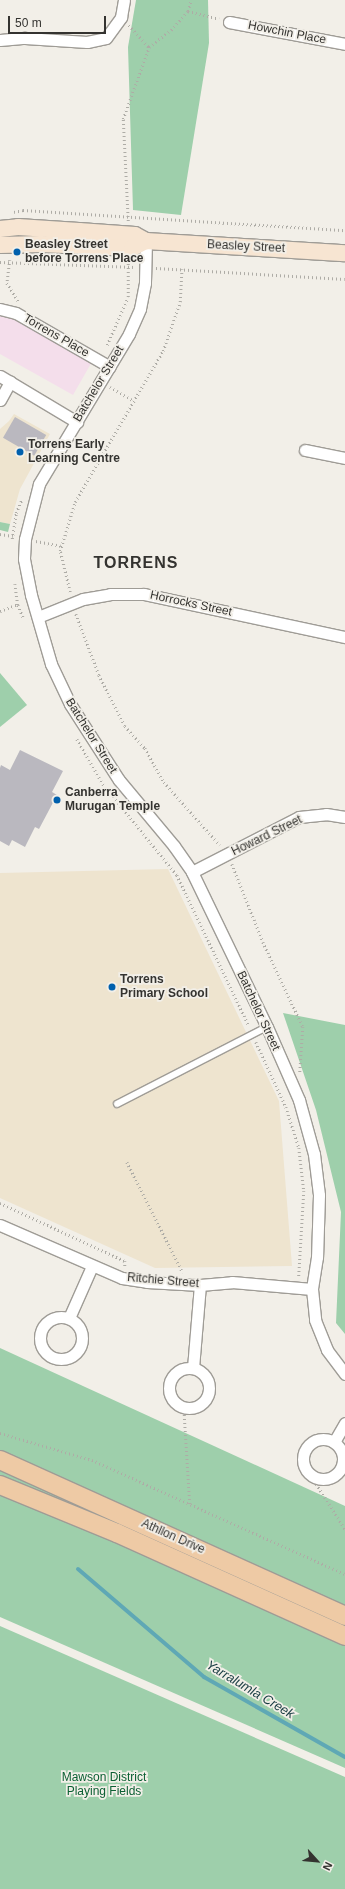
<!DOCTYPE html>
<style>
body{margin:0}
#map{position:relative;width:345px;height:1889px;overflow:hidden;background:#f2efe8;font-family:Arial,sans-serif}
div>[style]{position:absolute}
.commercial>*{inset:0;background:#f4deeb}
.education>*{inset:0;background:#eee4cf}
.green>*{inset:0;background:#9ecfab}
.stream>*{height:4px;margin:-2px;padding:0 2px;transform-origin:2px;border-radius:2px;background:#5fa8b5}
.building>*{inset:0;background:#bab8bf;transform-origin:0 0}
.path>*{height:2.5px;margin-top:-1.25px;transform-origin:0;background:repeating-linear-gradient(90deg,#aeaca6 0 1px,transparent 0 4px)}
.roads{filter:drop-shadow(1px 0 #9f9c96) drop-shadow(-1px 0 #9f9c96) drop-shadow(0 1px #9f9c96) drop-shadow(0 -1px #9f9c96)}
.lane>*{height:5.5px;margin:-2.75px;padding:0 2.75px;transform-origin:2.75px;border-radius:2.75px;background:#fff}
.street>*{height:11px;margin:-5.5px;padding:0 5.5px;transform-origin:5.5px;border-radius:5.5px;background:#fff}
.street>.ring{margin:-5.5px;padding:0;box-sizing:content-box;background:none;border:11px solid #fff;border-radius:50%}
.secondary>*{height:16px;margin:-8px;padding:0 8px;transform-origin:8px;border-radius:8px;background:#f7e5d2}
.primary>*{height:18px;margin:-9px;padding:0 9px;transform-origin:9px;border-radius:9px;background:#eecaa5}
.dots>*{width:11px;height:11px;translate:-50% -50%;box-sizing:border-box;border:2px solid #f2efe8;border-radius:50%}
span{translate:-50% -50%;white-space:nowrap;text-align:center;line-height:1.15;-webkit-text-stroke:3.5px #f2efe8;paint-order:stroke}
.street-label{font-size:12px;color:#343330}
.poi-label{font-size:12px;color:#343330;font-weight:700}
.left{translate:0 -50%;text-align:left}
.park-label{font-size:12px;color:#0a5f32}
.water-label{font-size:13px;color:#183c42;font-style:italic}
.district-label{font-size:16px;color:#343330;font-weight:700;letter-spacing:1px}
.north{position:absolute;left:297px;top:1841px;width:40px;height:40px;-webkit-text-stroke:3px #f2efe8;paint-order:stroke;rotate:117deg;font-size:11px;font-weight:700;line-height:16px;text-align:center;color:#343330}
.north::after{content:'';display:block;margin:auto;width:14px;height:18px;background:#343330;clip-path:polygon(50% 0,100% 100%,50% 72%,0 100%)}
.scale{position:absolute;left:8px;top:16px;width:98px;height:18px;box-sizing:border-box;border:2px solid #343330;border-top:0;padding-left:5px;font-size:12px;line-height:14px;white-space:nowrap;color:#343330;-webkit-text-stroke:3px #f2efe8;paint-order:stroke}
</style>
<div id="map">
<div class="commercial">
<div style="clip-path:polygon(0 312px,13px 315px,93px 360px,73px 395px,0 354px)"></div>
</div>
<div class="education">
<div style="clip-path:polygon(14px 414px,50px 434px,20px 489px,10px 524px,0 522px,0 429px,9px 421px)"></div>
<div style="clip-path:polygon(168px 869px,279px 1101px,292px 1266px,155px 1268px,0 1198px,0 873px)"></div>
</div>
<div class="green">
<div style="clip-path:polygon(136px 0,208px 0,209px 43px,181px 215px,133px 210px,128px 47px)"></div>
<div style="clip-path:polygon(0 522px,10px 524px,8px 532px,0 530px)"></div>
<div style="clip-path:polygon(0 673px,27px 705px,0 727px)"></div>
<div style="clip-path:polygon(283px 1013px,345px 1025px,345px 1334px,336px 1323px,341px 1212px,316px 1110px)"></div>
<div style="clip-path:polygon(0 1348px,345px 1506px,345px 1768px,0 1617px)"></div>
<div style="clip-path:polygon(0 1626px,345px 1777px,345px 1889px,0 1889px)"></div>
</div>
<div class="stream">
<div style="left:78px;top:1569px;width:166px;rotate:40.6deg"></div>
<div style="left:204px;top:1677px;width:162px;rotate:29.6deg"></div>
</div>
<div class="building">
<div style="left:15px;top:417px;width:36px;height:24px;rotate:30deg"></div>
<div style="clip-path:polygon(20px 750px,63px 771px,52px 792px,57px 795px,39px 829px,35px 827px,25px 847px,12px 840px,9px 846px,0 841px,0 768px,1px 765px,10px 770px)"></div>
</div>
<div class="path">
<div style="left:188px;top:11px;width:32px;rotate:14deg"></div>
<div style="left:129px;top:25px;width:30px;rotate:48deg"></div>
<div style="left:14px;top:212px;width:9px;rotate:-13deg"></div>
<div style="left:23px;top:210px;width:323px;rotate:3.6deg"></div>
<div style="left:128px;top:221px;width:102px;rotate:-92.8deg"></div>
<div style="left:123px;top:119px;width:77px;rotate:-70.1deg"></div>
<div style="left:149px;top:47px;width:28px;rotate:-38deg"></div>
<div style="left:171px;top:30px;width:25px;rotate:-48deg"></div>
<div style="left:188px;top:11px;width:11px;rotate:-75deg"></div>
<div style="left:10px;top:260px;width:23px;rotate:97deg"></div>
<div style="left:7px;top:283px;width:22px;rotate:58deg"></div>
<div style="left:0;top:262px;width:135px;rotate:2.1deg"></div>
<div style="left:156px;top:268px;width:189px;rotate:3.3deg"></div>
<div style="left:107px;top:345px;width:52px;rotate:-66.4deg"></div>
<div style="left:128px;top:297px;width:35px;rotate:-90deg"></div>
<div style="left:110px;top:387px;width:28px;rotate:30deg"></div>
<div style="left:0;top:534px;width:13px;rotate:9deg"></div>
<div style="left:12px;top:539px;width:26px;rotate:-81deg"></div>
<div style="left:16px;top:513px;width:15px;rotate:-67deg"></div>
<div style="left:36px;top:541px;width:25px;rotate:11deg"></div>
<div style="left:15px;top:584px;width:21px;rotate:82deg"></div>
<div style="left:18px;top:605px;width:15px;rotate:67deg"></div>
<div style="left:70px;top:592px;width:42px;rotate:-103.7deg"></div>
<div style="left:60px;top:551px;width:51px;rotate:-73deg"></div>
<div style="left:75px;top:502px;width:175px;rotate:-59.8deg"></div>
<div style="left:163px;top:351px;width:52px;rotate:-70.9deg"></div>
<div style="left:180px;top:302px;width:33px;rotate:-87deg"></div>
<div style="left:0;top:611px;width:19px;rotate:-21deg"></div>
<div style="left:76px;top:614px;width:65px;rotate:69.3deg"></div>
<div style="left:99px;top:675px;width:57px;rotate:63deg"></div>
<div style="left:125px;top:726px;width:30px;rotate:48deg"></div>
<div style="left:145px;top:748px;width:39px;rotate:61deg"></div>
<div style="left:164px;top:782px;width:84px;rotate:48.4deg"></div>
<div style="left:77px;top:739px;width:52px;rotate:60deg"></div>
<div style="left:103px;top:784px;width:117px;rotate:50.9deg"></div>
<div style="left:177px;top:875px;width:167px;rotate:64.5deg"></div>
<div style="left:232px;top:864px;width:84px;rotate:68.3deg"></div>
<div style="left:263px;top:942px;width:94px;rotate:64.8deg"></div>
<div style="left:303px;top:1027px;width:45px;rotate:93.8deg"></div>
<div style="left:256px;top:1042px;width:72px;rotate:65.2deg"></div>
<div style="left:286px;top:1107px;width:43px;rotate:72.4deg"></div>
<div style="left:299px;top:1148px;width:43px;rotate:83.4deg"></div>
<div style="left:304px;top:1191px;width:85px;rotate:93.4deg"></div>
<div style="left:127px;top:1162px;width:124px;rotate:63.2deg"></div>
<div style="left:0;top:1203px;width:138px;rotate:24.9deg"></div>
<div style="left:125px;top:1261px;width:7px;rotate:90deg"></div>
<div style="left:184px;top:1407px;width:97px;rotate:86.5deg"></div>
<div style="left:0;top:1433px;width:96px;rotate:16.4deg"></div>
<div style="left:92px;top:1460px;width:277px;rotate:24.3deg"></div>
<div style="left:312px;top:1477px;width:62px;rotate:57.6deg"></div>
</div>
<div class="roads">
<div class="lane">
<div style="left:117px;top:1104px;width:169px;rotate:-27.2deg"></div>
</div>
<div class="street">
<div style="left:229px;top:22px;width:118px;rotate:10.7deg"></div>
<div style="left:0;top:40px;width:25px;rotate:-5deg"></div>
<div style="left:25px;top:38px;width:62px;rotate:3.7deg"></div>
<div style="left:87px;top:42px;width:19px;rotate:-12deg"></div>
<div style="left:106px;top:38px;width:26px;rotate:-54deg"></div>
<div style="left:121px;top:17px;width:17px;rotate:-80deg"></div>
<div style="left:146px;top:241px;width:42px;rotate:91.4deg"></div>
<div style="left:145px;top:283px;width:26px;rotate:101deg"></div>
<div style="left:140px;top:309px;width:27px;rotate:114deg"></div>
<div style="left:129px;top:334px;width:175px;rotate:121deg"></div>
<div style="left:39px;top:484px;width:57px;rotate:104.3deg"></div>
<div style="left:25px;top:539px;width:20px;rotate:93deg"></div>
<div style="left:24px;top:559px;width:37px;rotate:79deg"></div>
<div style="left:31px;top:595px;width:72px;rotate:73.8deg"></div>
<div style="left:51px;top:664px;width:44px;rotate:64.6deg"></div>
<div style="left:70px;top:704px;width:90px;rotate:57.2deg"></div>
<div style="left:119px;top:780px;width:86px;rotate:50.2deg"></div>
<div style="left:174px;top:846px;width:32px;rotate:55deg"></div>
<div style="left:192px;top:872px;width:172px;rotate:64.2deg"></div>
<div style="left:267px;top:1027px;width:80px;rotate:66.3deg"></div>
<div style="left:299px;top:1100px;width:56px;rotate:74.5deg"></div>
<div style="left:314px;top:1154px;width:41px;rotate:83deg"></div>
<div style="left:319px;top:1195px;width:62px;rotate:91.8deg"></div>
<div style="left:317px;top:1257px;width:32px;rotate:99deg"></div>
<div style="left:312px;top:1289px;width:31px;rotate:84deg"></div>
<div style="left:315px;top:1320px;width:32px;rotate:68deg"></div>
<div style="left:327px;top:1350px;width:30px;rotate:53deg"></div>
<div style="left:0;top:309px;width:16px;rotate:14deg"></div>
<div style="left:16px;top:313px;width:108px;rotate:29.9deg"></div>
<div style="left:0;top:376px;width:90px;rotate:30.9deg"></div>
<div style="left:0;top:400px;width:21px;rotate:-61deg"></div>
<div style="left:305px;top:450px;width:41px;rotate:11.3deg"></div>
<div style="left:38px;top:617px;width:48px;rotate:-21.8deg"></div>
<div style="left:83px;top:599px;width:27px;rotate:-10deg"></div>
<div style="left:110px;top:594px;width:34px"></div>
<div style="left:144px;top:594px;width:206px;rotate:12.1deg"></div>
<div style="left:192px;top:872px;width:120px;rotate:-27.2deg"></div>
<div style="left:299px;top:817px;width:27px;rotate:-6deg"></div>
<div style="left:326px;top:814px;width:19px;rotate:9deg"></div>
<div style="left:0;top:1225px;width:133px;rotate:23.5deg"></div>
<div style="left:122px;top:1278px;width:25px;rotate:9deg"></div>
<div style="left:147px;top:1282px;width:53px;rotate:3.2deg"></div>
<div style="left:200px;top:1285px;width:32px;rotate:-5deg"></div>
<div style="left:232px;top:1282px;width:80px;rotate:5deg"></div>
<div class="ring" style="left:40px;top:1317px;width:31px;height:31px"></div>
<div style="left:69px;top:1318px;width:57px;rotate:-66.1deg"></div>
<div style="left:193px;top:1368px;width:83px;rotate:-85.2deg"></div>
<div class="ring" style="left:169px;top:1368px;width:29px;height:29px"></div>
<div class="ring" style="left:303px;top:1439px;width:29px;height:29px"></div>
<div style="left:334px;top:1442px;width:22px;rotate:-60deg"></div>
</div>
<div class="secondary">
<div style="left:0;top:229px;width:18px;rotate:-6deg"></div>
<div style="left:18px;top:227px;width:61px;rotate:3.8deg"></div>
<div style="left:79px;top:231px;width:56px;rotate:4.1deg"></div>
<div style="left:135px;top:235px;width:13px;rotate:29deg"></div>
<div style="left:146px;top:241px;width:199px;rotate:3.5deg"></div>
<div style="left:0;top:245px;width:41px;rotate:-1.4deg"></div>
<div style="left:41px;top:244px;width:91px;rotate:2.5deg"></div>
<div style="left:132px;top:248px;width:16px;rotate:-27deg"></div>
</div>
<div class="primary">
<div style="left:0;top:1460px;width:379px;rotate:24.3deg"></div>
<div style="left:0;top:1485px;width:126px;rotate:22.3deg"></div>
<div style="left:117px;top:1533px;width:250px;rotate:24.3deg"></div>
</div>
</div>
<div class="dots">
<div style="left:17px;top:252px;background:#0060ad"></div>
<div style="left:20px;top:452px;background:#0060ad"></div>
<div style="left:57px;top:800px;background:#0060ad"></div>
<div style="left:112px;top:987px;background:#0060ad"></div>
</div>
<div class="street-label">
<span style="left:287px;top:33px;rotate:11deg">Howchin Place</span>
<span style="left:246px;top:247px;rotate:3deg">Beasley Street</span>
<span style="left:56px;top:336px;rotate:30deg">Torrens Place</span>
<span style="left:99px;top:384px;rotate:-59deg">Batchelor Street</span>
<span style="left:191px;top:604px;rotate:12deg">Horrocks Street</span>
<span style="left:91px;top:736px;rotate:58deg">Batchelor Street</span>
<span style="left:267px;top:836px;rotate:-26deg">Howard Street</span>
<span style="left:258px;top:1011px;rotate:65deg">Batchelor Street</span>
<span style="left:163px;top:1281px;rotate:5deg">Ritchie Street</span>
<span style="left:173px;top:1537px;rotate:24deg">Athllon Drive</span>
</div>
<div class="poi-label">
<span class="left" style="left:25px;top:252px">Beasley Street<br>before Torrens Place</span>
<span class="left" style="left:28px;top:452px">Torrens Early<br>Learning Centre</span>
<span class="left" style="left:65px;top:800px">Canberra<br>Murugan Temple</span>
<span class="left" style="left:120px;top:987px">Torrens<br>Primary School</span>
</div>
<div class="park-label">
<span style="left:104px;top:1785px">Mawson District<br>Playing Fields</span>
</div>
<div class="water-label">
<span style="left:250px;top:1690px;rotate:31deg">Yarralumla Creek</span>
</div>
<div class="district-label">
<span style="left:136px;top:563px">TORRENS</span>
</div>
<div class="north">N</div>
<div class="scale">50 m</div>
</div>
